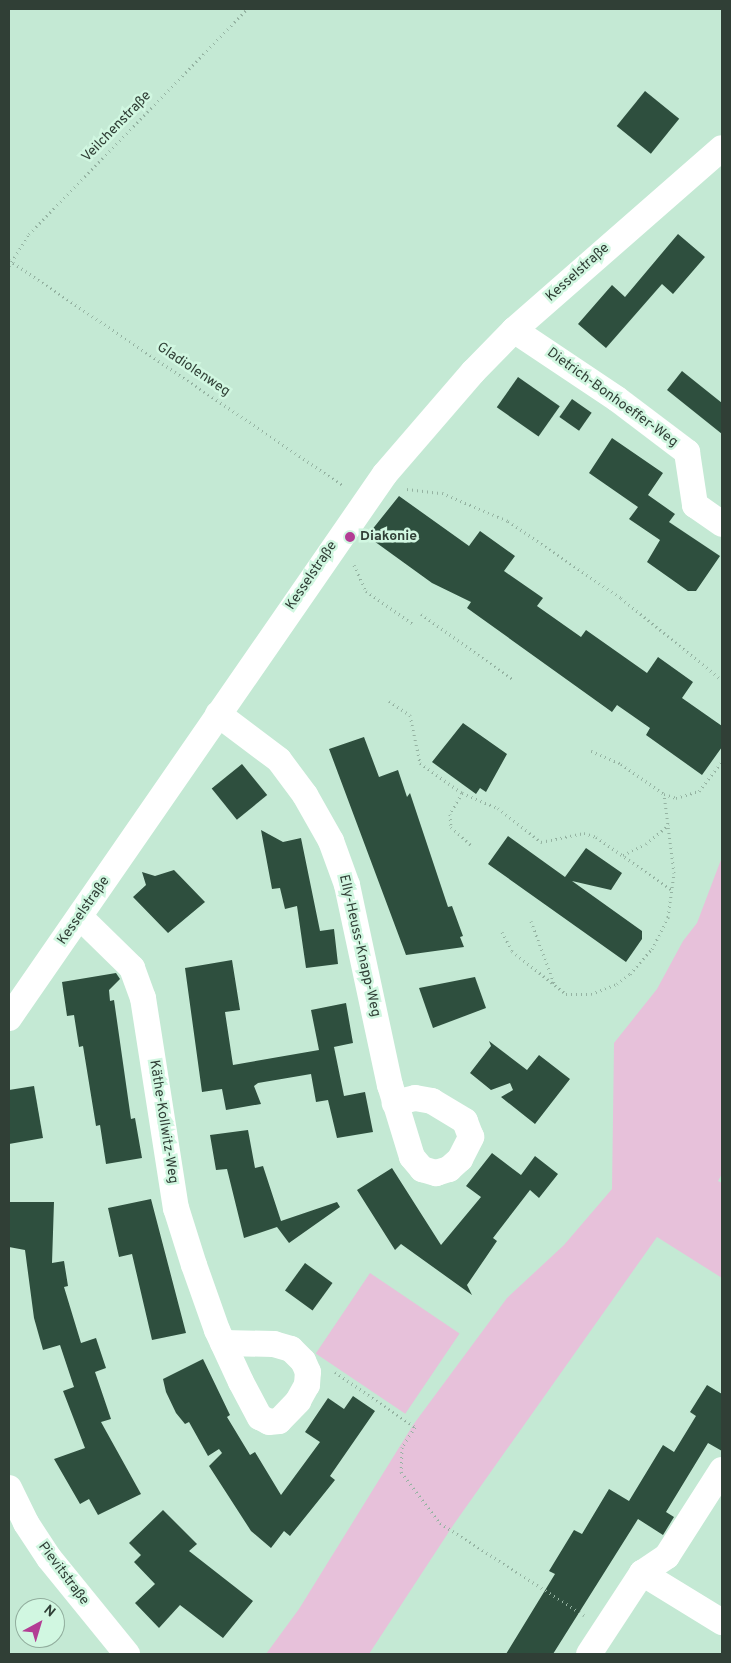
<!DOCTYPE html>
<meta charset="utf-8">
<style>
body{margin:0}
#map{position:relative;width:731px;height:1663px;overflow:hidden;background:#c4e9d4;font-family:Overpass,sans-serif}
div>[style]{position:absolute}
.green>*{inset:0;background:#e7c1da;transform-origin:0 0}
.building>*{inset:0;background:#2e4f3e;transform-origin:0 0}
.path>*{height:3px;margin-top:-1.5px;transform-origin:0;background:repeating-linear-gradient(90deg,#95b3a2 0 1px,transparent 0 5px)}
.minor>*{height:26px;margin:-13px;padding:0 13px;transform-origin:13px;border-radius:13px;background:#fff}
.dots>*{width:14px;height:14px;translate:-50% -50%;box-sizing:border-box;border:2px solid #d1f7e1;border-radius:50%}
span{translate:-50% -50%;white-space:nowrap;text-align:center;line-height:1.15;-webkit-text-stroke:5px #d1f7e1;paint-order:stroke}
.street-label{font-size:14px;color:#303f36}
.poi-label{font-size:14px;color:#303f36;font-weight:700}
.left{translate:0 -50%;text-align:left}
.frame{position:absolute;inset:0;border:10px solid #303f36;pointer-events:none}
.north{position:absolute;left:15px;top:1598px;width:50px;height:50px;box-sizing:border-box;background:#d1f7e1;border:1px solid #91ad9d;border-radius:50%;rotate:39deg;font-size:14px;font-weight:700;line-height:20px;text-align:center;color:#303f36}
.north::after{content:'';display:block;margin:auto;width:18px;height:22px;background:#b33d94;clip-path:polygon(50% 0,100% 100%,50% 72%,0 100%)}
</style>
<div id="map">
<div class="green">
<div style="clip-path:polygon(722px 857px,722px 1174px,718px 1181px,722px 1183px,722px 1278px,657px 1237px,454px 1524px,369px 1654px,266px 1654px,299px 1609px,413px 1425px,507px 1298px,564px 1245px,612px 1189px,614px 1043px,657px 989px,683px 941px,697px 923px)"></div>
<div style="left:370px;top:1273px;width:108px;height:97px;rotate:34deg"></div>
</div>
<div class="building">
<div style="left:645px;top:91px;width:44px;height:45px;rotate:39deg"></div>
<div style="clip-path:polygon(678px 234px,705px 257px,673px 294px,662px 284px,606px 348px,578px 324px,612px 285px,625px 297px)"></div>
<div style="clip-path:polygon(682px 371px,722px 403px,722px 434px,667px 390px)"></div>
<div style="left:518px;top:377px;width:51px;height:37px;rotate:35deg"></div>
<div style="left:572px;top:399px;width:24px;height:22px;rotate:35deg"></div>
<div style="clip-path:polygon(612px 438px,663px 473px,648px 495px,675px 514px,669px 522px,720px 556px,696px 591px,688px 591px,647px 562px,660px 540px,629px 519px,638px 507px,589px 473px)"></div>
<div style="clip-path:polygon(399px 496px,469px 546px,480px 531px,515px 556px,504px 571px,543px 598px,537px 606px,581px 637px,586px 630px,647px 673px,658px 657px,693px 682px,682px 698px,722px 726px,722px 747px,702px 775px,646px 735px,650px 728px,617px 705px,612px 712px,467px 608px,471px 602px,432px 583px,367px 536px)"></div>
<div style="clip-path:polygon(463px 723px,507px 754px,486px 792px,480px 788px,476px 794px,432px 762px)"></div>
<div style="clip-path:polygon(364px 737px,379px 777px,398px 770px,407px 797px,410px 793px,448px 907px,452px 906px,463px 936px,460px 937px,464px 947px,406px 955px,329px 749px)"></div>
<div style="left:242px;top:764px;width:40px;height:39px;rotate:51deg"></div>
<div style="clip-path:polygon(261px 830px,283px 842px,301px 838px,320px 931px,334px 929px,338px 964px,306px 968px,297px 906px,285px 909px,280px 888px,272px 889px)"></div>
<div style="clip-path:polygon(508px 836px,565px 877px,586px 848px,622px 873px,611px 890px,572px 881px,642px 931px,642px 939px,626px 962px,488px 864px)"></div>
<div style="clip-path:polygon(174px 870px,205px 902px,168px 933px,133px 897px,146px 885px,142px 872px,155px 876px)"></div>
<div style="clip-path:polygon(232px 960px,240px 1010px,225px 1012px,233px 1065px,319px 1050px,311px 1010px,346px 1003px,353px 1043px,329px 1048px,334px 1047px,344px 1096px,365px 1092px,373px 1132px,337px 1138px,328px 1100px,316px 1102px,311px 1074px,258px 1083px,254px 1086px,261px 1104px,226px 1110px,222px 1089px,202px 1092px,185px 968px)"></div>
<div style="clip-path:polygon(116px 973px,120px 979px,109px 990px,110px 1001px,114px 1000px,131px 1119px,135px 1118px,142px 1158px,106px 1164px,100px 1125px,96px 1126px,83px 1046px,79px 1047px,74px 1015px,67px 1016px,62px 982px)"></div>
<div style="clip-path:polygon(475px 977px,486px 1008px,433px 1028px,419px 988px)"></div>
<div style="clip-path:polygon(489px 1041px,527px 1070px,539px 1055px,570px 1079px,535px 1124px,501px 1097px,513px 1090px,510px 1083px,491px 1090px,470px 1073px,491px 1046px)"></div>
<div style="clip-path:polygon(34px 1086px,43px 1138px,9px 1144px,9px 1090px)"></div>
<div style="clip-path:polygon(248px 1130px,255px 1168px,263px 1166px,281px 1221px,337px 1202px,340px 1207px,289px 1243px,277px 1227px,244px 1238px,227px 1169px,216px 1170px,210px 1135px)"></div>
<div style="clip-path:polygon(492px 1153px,521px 1175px,535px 1156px,558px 1174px,539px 1198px,530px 1190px,493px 1238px,497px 1241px,467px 1285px,472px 1295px,401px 1244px,395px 1250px,357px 1190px,392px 1168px,441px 1245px,481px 1197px,466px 1186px)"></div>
<div style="clip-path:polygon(151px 1199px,186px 1333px,152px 1340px,132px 1254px,119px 1257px,108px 1208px)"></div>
<div style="clip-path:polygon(9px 1202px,54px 1202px,52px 1263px,64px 1261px,68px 1286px,64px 1287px,81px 1343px,96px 1338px,106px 1368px,95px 1372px,111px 1419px,101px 1422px,141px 1494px,98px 1515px,89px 1499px,80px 1504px,54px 1459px,85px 1448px,63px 1391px,74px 1387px,60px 1345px,43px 1350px,34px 1318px,25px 1250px,9px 1247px)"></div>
<div style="left:305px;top:1263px;width:34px;height:34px;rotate:36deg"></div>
<div style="clip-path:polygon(203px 1359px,230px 1415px,227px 1417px,250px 1455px,255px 1452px,281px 1495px,320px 1442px,305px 1432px,328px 1398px,344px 1409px,353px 1396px,375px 1411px,330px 1476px,335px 1480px,290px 1536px,284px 1531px,271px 1548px,251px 1531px,209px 1466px,222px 1453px,219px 1449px,208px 1456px,189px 1422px,185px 1424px,176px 1413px,166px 1392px,163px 1379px)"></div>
<div style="clip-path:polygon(707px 1385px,722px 1394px,722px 1451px,708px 1443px,666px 1512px,674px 1517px,663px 1535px,638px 1519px,553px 1654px,506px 1654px,555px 1574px,549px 1571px,574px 1530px,582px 1534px,609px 1489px,629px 1501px,663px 1445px,674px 1452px,696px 1416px,690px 1412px)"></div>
<div style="clip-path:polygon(163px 1510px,197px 1544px,189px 1551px,253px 1601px,223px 1638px,180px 1605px,159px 1628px,135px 1603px,155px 1584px,134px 1562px,141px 1555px,129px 1543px)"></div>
</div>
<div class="path">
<div style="left:9px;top:260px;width:404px;rotate:34deg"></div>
<div style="left:9px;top:266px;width:38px;rotate:-58deg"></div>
<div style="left:29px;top:234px;width:313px;rotate:-45.9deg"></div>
<div style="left:407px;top:489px;width:35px;rotate:7deg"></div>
<div style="left:442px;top:493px;width:72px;rotate:23deg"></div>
<div style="left:508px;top:521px;width:137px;rotate:34.3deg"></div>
<div style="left:621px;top:598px;width:130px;rotate:39.1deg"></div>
<div style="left:354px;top:565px;width:29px;rotate:65deg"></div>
<div style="left:366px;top:591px;width:57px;rotate:35.1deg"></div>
<div style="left:421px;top:614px;width:114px;rotate:35.4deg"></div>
<div style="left:389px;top:701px;width:25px;rotate:34deg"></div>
<div style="left:410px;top:715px;width:49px;rotate:78.2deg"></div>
<div style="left:420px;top:763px;width:52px;rotate:35.5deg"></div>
<div style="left:462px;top:793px;width:39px;rotate:23deg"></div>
<div style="left:498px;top:808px;width:55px;rotate:38.3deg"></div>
<div style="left:541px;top:842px;width:44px;rotate:-11.8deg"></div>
<div style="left:584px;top:833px;width:13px;rotate:18deg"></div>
<div style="left:596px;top:837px;width:93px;rotate:34.9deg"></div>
<div style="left:591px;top:751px;width:33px;rotate:23deg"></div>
<div style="left:621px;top:764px;width:52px;rotate:34.9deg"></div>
<div style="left:664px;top:794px;width:13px;rotate:18deg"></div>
<div style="left:676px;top:798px;width:24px;rotate:-17deg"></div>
<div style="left:699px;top:791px;width:37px;rotate:-52deg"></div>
<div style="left:462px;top:793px;width:24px;rotate:120deg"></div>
<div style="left:450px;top:814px;width:13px;rotate:86deg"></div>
<div style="left:451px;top:827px;width:27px;rotate:42deg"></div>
<div style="left:623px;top:855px;width:25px;rotate:-26deg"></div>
<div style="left:646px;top:844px;width:30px;rotate:-40deg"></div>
<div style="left:531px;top:921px;width:69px;rotate:69.7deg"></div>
<div style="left:502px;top:932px;width:21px;rotate:62deg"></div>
<div style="left:512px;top:951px;width:69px;rotate:38.5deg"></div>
<div style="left:566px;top:994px;width:25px"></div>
<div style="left:591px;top:994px;width:28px;rotate:-21deg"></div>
<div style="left:617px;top:984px;width:16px;rotate:-38deg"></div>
<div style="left:630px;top:974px;width:33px;rotate:-49deg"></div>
<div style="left:652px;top:949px;width:36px;rotate:-63deg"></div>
<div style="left:668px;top:917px;width:44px;rotate:-82.2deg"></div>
<div style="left:674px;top:873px;width:80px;rotate:-97.2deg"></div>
<div style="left:335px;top:1372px;width:97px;rotate:34.5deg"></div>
<div style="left:415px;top:1427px;width:24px;rotate:123deg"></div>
<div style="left:402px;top:1447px;width:25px;rotate:92deg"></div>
<div style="left:401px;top:1472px;width:64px;rotate:52.6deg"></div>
<div style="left:440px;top:1523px;width:171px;rotate:32.6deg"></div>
</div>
<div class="minor">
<div style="left:514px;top:330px;width:124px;rotate:33.8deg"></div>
<div style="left:617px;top:399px;width:88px;rotate:37.1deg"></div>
<div style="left:687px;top:452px;width:54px;rotate:81.4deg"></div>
<div style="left:695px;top:505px;width:33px;rotate:35deg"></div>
<div style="left:218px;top:714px;width:76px;rotate:37deg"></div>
<div style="left:279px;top:760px;width:44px;rotate:53.4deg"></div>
<div style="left:305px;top:795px;width:53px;rotate:60.5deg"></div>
<div style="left:331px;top:841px;width:47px;rotate:70deg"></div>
<div style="left:347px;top:885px;width:205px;rotate:77.9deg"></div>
<div style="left:390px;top:1085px;width:75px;rotate:73deg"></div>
<div style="left:412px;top:1157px;width:16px;rotate:50deg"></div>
<div style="left:422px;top:1169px;width:15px;rotate:16deg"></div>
<div style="left:436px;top:1173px;width:14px;rotate:-17deg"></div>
<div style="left:449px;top:1169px;width:15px;rotate:-42deg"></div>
<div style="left:460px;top:1159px;width:25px;rotate:-63deg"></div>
<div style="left:471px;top:1137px;width:17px;rotate:-111deg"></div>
<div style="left:465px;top:1121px;width:39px;rotate:-149deg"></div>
<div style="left:432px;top:1101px;width:17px;rotate:-170deg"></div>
<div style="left:415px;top:1098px;width:21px;rotate:166deg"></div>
<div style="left:80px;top:917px;width:73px;rotate:44.4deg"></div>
<div style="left:132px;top:968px;width:32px;rotate:70deg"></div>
<div style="left:143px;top:998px;width:213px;rotate:81.1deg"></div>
<div style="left:176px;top:1208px;width:60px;rotate:72.5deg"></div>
<div style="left:194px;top:1265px;width:69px;rotate:70.5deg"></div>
<div style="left:217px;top:1330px;width:57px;rotate:65.2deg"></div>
<div style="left:241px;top:1382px;width:40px;rotate:62deg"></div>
<div style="left:260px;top:1417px;width:10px;rotate:29deg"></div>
<div style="left:269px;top:1422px;width:10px;rotate:-6deg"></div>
<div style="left:279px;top:1421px;width:28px;rotate:-46deg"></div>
<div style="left:298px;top:1401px;width:18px;rotate:-61deg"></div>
<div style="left:307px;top:1385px;width:13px;rotate:-86deg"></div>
<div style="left:308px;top:1372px;width:12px;rotate:-114deg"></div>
<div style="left:303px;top:1361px;width:17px;rotate:-135deg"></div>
<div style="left:291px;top:1349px;width:18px;rotate:-164deg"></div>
<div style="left:274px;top:1344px;width:51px;rotate:-178.9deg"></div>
<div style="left:9px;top:1018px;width:661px;rotate:-55.35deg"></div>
<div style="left:385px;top:474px;width:135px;rotate:-49.2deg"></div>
<div style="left:473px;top:372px;width:59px;rotate:-45.7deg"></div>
<div style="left:514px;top:330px;width:276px;rotate:-41.2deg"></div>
<div style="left:9px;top:1488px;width:39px;rotate:64deg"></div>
<div style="left:26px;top:1523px;width:42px;rotate:56.7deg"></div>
<div style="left:49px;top:1558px;width:124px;rotate:50.9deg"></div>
<div style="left:642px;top:1573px;width:94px;rotate:31.5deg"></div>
<div style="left:589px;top:1654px;width:97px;rotate:-56.8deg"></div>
<div style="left:642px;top:1573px;width:30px;rotate:-34deg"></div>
<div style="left:667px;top:1556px;width:102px;rotate:-57.4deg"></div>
</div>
<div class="dots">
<div style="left:350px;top:537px;background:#b33d94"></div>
</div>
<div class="street-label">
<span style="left:117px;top:127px;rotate:-46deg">Veilchenstraße</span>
<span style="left:578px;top:273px;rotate:-42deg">Kesselstraße</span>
<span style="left:193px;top:370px;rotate:34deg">Gladiolenweg</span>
<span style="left:612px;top:398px;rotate:36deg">Dietrich-Bonhoeffer-Weg</span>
<span style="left:312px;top:576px;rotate:-56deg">Kesselstraße</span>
<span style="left:84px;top:911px;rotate:-55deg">Kesselstraße</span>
<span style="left:359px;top:946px;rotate:77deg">Elly-Heuss-Knapp-Weg</span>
<span style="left:163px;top:1122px;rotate:81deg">Käthe-Kollwitz-Weg</span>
<span style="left:63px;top:1574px;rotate:53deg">Pievitstraße</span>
</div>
<div class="poi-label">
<span class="left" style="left:360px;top:537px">Diakonie</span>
</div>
<div class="frame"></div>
<div class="north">N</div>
</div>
